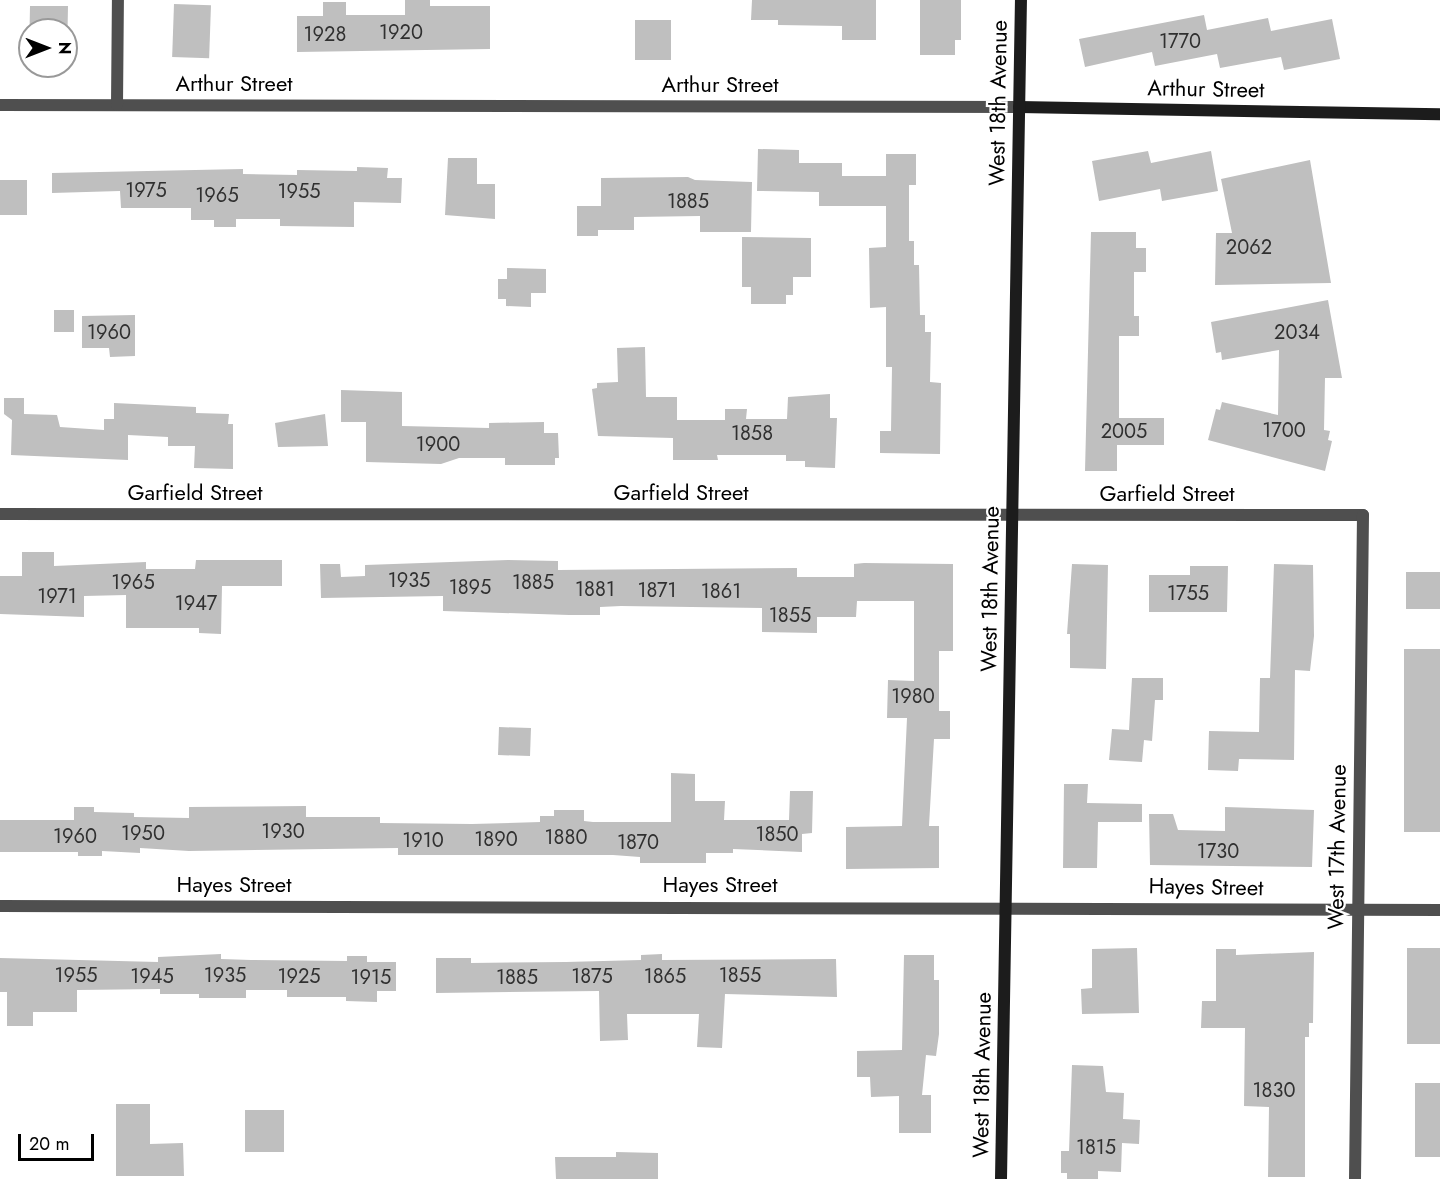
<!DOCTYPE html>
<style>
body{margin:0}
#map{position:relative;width:1440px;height:1179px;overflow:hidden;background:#fff;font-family:Jost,sans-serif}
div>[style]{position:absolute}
.building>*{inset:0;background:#bfbfbf;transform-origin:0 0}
.street>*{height:12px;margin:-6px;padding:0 6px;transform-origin:6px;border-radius:6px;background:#4f4f4f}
.secondary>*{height:12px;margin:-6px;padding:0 6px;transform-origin:6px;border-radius:6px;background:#1c1c1c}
span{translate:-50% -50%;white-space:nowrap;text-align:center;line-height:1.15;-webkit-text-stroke:4.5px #fff;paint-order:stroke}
.number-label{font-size:20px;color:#303030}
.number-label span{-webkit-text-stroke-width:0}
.street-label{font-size:22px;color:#000}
.north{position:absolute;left:18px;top:18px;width:60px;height:60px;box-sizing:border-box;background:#fff;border:2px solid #999;border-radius:50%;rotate:90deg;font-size:16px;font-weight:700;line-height:24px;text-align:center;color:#000}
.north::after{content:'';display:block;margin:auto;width:21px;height:27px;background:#000;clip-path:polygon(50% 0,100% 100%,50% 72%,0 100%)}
.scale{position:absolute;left:18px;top:1134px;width:76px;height:27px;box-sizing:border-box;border:3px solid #000;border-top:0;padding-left:8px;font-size:18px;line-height:21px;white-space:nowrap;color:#000;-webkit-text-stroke:4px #fff;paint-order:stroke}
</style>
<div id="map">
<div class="building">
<div style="clip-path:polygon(405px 0,430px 0,430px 6px,490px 6px,490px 49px,297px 52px,297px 16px,323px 16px,323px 2px,346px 2px,346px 15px,405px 15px)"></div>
<div style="clip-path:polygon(752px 0,876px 0,876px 40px,842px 40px,842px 26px,778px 25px,778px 20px,751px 20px)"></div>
<div style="clip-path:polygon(920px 0,961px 0,961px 40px,955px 40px,955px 55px,920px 55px)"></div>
<div style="left:174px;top:4px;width:37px;height:53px;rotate:2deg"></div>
<div style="clip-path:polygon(30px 6px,68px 6px,67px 59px,66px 30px,30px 30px,29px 58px)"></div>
<div style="clip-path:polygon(1204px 15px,1207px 30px,1268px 18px,1271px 31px,1332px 19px,1340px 59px,1284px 70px,1281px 57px,1220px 68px,1217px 54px,1155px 66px,1152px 52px,1085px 67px,1079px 39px)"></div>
<div style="left:635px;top:20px;width:36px;height:40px"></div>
<div style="clip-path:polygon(758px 149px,799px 150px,799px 163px,842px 163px,842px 176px,886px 176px,886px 154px,916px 154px,916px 185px,909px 185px,909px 241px,914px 241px,914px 265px,919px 265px,920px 315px,925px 315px,925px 332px,931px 332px,930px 382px,941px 383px,940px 454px,880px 453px,880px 431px,891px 431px,892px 367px,886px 367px,886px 307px,870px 308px,869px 248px,886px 247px,886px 206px,819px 206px,819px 192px,757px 191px)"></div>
<div style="clip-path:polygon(1148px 151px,1151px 163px,1211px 151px,1218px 191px,1162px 201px,1160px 189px,1099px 201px,1092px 161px)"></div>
<div style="clip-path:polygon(448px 158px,477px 158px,477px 184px,495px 184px,495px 219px,445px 215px)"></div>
<div style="clip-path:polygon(1310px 160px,1331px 283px,1215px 285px,1216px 233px,1232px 233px,1221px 179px)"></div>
<div style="clip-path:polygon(357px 167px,388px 168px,387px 178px,402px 178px,401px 203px,354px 202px,354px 227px,280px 226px,280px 219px,236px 219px,236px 227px,214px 227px,214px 220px,191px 220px,191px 208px,121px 208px,120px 191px,52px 193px,52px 173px,243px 169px,243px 174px,297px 175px,297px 170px,357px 171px)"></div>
<div style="clip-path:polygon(688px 177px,695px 180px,752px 182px,751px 232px,700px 232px,700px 216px,634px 217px,634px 230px,598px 230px,598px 236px,577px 236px,577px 206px,601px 206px,601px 178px)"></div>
<div style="left:0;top:180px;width:27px;height:35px"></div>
<div style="clip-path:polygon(1091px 232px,1136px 232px,1136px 248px,1146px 248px,1146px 272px,1134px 272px,1134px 316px,1139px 316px,1139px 336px,1119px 336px,1119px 418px,1164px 418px,1164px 445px,1117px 445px,1117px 471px,1085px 471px)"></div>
<div style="clip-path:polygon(742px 237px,811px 238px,811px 277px,793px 277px,793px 295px,786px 295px,786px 304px,751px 304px,751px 287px,742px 287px)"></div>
<div style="clip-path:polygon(507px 268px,546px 269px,546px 293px,531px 293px,531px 307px,506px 306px,506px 299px,498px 299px,498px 279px,507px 279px)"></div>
<div style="clip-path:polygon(1328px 300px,1342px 378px,1325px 378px,1324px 430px,1330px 431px,1328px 440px,1332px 441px,1325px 471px,1208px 440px,1216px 409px,1220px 410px,1222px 402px,1278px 415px,1279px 350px,1222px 360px,1221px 352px,1216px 353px,1211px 322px)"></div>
<div style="left:54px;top:310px;width:20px;height:22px"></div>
<div style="clip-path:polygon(135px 315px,135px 356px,110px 357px,109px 348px,82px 348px,82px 316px)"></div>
<div style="clip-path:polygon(645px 347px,646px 397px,677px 397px,677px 420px,725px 420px,725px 409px,747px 409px,746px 419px,787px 419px,788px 397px,830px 394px,830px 418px,837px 418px,835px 468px,805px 467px,805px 461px,786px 461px,786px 455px,717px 455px,718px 460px,673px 460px,673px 438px,598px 436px,592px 389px,597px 388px,597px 383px,618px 382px,617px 348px)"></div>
<div style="clip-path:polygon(341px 390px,402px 392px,402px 426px,489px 428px,489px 423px,544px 422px,544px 433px,558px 433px,559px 458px,555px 458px,555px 465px,505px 465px,505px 458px,459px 458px,441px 464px,366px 462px,366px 422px,341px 422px)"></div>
<div style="clip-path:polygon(4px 398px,24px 398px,24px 414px,57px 415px,60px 427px,104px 430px,104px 419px,114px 419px,114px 403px,196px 407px,196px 413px,229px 414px,228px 424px,233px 424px,233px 469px,194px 468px,195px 446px,168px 446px,168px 437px,128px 435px,128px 460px,11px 455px,12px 420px,4px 414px)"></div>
<div style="clip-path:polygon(325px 414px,328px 446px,278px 447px,275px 423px)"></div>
<div style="clip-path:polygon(22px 552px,54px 552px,54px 566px,146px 562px,146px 569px,195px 569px,196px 560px,282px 560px,282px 586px,222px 586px,221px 634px,199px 633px,199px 628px,126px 628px,126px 595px,84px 596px,84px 617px,0 614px,0 576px,22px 576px)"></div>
<div style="clip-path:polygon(508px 560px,558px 561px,558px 570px,797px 568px,797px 577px,854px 577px,854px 564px,864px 563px,953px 564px,953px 651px,939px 651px,939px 711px,950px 711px,950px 739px,934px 739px,929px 826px,939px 826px,939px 868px,846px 869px,846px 827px,902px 826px,907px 718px,887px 718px,888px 680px,914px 681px,914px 601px,857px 601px,856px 617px,817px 617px,817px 633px,762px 632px,762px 608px,621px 606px,600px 607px,600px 615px,569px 615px,443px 611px,443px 596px,321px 598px,320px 564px,340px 564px,341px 577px,365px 576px,365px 565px)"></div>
<div style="clip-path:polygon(1072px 564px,1108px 565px,1106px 669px,1070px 668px,1070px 634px,1067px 634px)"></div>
<div style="clip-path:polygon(1274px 564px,1313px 565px,1314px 636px,1310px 671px,1295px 670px,1294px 760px,1239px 759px,1238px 771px,1208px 770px,1209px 731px,1259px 732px,1260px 678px,1270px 678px)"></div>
<div style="clip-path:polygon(1190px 566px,1228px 566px,1227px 612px,1149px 612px,1149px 575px,1190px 575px)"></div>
<div style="left:1406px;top:572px;width:34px;height:37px"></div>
<div style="left:1404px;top:649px;width:36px;height:183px"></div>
<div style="clip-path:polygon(1132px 678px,1163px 678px,1163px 700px,1155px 700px,1152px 741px,1144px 740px,1142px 762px,1109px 760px,1112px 729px,1129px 730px)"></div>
<div style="left:499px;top:727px;width:32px;height:28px;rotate:2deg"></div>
<div style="clip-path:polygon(671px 773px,695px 774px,695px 801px,725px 801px,724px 820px,789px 820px,790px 791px,813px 791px,812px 833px,802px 834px,802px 852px,733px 849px,733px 853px,706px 853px,706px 863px,640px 863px,640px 857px,613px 855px,398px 855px,398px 848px,189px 851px,140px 848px,140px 853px,102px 851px,102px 856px,78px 856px,78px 852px,0 852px,0 820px,74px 820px,74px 807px,94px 807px,94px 812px,134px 813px,134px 817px,189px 818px,189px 807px,306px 806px,306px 817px,380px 817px,380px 823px,472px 824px,540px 822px,540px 816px,554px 816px,554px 810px,584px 810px,584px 821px,593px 822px,671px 822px)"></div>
<div style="clip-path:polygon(1064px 784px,1088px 784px,1087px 803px,1142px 804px,1142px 822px,1098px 822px,1097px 868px,1063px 868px)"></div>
<div style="clip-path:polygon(1225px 807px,1314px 810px,1312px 867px,1150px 865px,1149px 814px,1173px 814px,1178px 830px,1225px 831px)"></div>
<div style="clip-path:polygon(1137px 948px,1139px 1013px,1082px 1014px,1081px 989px,1092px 988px,1092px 949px)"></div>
<div style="left:1407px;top:948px;width:33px;height:96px"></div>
<div style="clip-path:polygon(1216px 949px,1236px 949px,1236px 955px,1314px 952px,1313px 1023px,1309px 1023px,1309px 1037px,1305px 1037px,1305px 1177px,1268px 1177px,1269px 1107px,1244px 1106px,1245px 1028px,1201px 1028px,1202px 1001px,1216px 1001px)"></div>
<div style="clip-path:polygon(221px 954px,221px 959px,251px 960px,347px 961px,347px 956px,367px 956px,367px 962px,396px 962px,396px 991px,377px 991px,377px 1002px,346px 1001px,346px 997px,287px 997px,287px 990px,246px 990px,246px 998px,199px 998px,199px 994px,160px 994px,160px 989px,77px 990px,77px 1012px,33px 1012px,33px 1026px,7px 1026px,7px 992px,0 992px,0 958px,158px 962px,158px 957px)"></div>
<div style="clip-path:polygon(662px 954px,662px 960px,836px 959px,837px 997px,725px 994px,722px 1048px,697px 1047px,699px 1014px,627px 1014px,628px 1040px,600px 1041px,599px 991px,436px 993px,436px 958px,471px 958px,471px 963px,566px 962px,641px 960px,641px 955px)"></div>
<div style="clip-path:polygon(904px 955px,934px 955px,934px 980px,939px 980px,939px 1034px,936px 1056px,926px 1055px,922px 1095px,931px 1095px,931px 1133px,899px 1133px,899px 1096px,871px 1097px,870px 1077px,857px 1077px,857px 1051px,902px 1050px)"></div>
<div style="clip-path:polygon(1072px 1065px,1103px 1066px,1106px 1092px,1124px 1093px,1123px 1119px,1140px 1120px,1139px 1144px,1122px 1143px,1121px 1172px,1098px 1171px,1098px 1179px,1067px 1179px,1067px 1173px,1061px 1173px,1061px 1151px,1069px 1151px)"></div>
<div style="left:1415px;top:1083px;width:25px;height:74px"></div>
<div style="clip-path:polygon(116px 1104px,150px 1104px,150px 1144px,183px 1143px,184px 1176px,116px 1176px)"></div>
<div style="left:245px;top:1110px;width:39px;height:42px"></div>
<div style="clip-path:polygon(616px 1152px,658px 1153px,658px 1179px,556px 1179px,555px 1157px,616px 1157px)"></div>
</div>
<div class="street">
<div style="left:0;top:105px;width:1019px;rotate:0.11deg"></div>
<div style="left:117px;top:105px;width:105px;rotate:-89.5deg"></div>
<div style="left:0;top:514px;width:1363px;rotate:0.04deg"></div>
<div style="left:1363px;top:515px;width:664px;rotate:90.69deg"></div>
<div style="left:0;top:906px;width:1440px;rotate:0.16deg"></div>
</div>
<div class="secondary">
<div style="left:1019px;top:107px;width:421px;rotate:1deg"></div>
<div style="left:1001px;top:1179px;width:1179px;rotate:-89.03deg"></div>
</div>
<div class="number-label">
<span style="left:401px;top:32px">1920</span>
<span style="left:325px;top:34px">1928</span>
<span style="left:1180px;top:41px">1770</span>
<span style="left:146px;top:190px">1975</span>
<span style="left:299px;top:191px">1955</span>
<span style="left:217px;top:195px">1965</span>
<span style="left:688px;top:201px">1885</span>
<span style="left:1249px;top:247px">2062</span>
<span style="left:109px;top:332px">1960</span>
<span style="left:1297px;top:332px">2034</span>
<span style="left:1284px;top:430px">1700</span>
<span style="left:1124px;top:431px">2005</span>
<span style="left:752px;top:433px">1858</span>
<span style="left:438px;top:444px">1900</span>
<span style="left:409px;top:580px">1935</span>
<span style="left:133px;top:582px">1965</span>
<span style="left:533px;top:582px">1885</span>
<span style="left:470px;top:587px">1895</span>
<span style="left:595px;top:589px">1881</span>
<span style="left:657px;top:590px">1871</span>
<span style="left:721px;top:591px">1861</span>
<span style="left:1188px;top:593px">1755</span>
<span style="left:57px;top:596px">1971</span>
<span style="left:196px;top:603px">1947</span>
<span style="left:790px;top:615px">1855</span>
<span style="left:913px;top:696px">1980</span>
<span style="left:283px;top:831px">1930</span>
<span style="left:143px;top:833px">1950</span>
<span style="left:777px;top:834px">1850</span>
<span style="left:75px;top:836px">1960</span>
<span style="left:566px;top:837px">1880</span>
<span style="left:496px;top:839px">1890</span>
<span style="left:423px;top:840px">1910</span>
<span style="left:638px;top:842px">1870</span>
<span style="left:1218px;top:851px">1730</span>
<span style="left:76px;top:975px">1955</span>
<span style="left:225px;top:975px">1935</span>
<span style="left:740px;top:975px">1855</span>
<span style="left:152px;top:976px">1945</span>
<span style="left:299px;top:976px">1925</span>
<span style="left:592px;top:976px">1875</span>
<span style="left:665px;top:976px">1865</span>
<span style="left:371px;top:977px">1915</span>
<span style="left:517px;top:977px">1885</span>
<span style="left:1274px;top:1090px">1830</span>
<span style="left:1096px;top:1147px">1815</span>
</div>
<div class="street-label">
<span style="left:234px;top:84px">Arthur Street</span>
<span style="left:720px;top:85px">Arthur Street</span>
<span style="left:1206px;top:89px;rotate:1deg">Arthur Street</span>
<span style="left:998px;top:103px;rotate:-89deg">West 18th Avenue</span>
<span style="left:195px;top:493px">Garfield Street</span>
<span style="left:681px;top:493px">Garfield Street</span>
<span style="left:1167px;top:494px">Garfield Street</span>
<span style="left:990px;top:589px;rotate:-89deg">West 18th Avenue</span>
<span style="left:1337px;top:847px;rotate:-89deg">West 17th Avenue</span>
<span style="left:234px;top:885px">Hayes Street</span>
<span style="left:720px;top:885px">Hayes Street</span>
<span style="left:1206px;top:887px;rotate:1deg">Hayes Street</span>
<span style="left:982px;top:1075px;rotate:-89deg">West 18th Avenue</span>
</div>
<div class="north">N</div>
<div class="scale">20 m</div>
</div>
